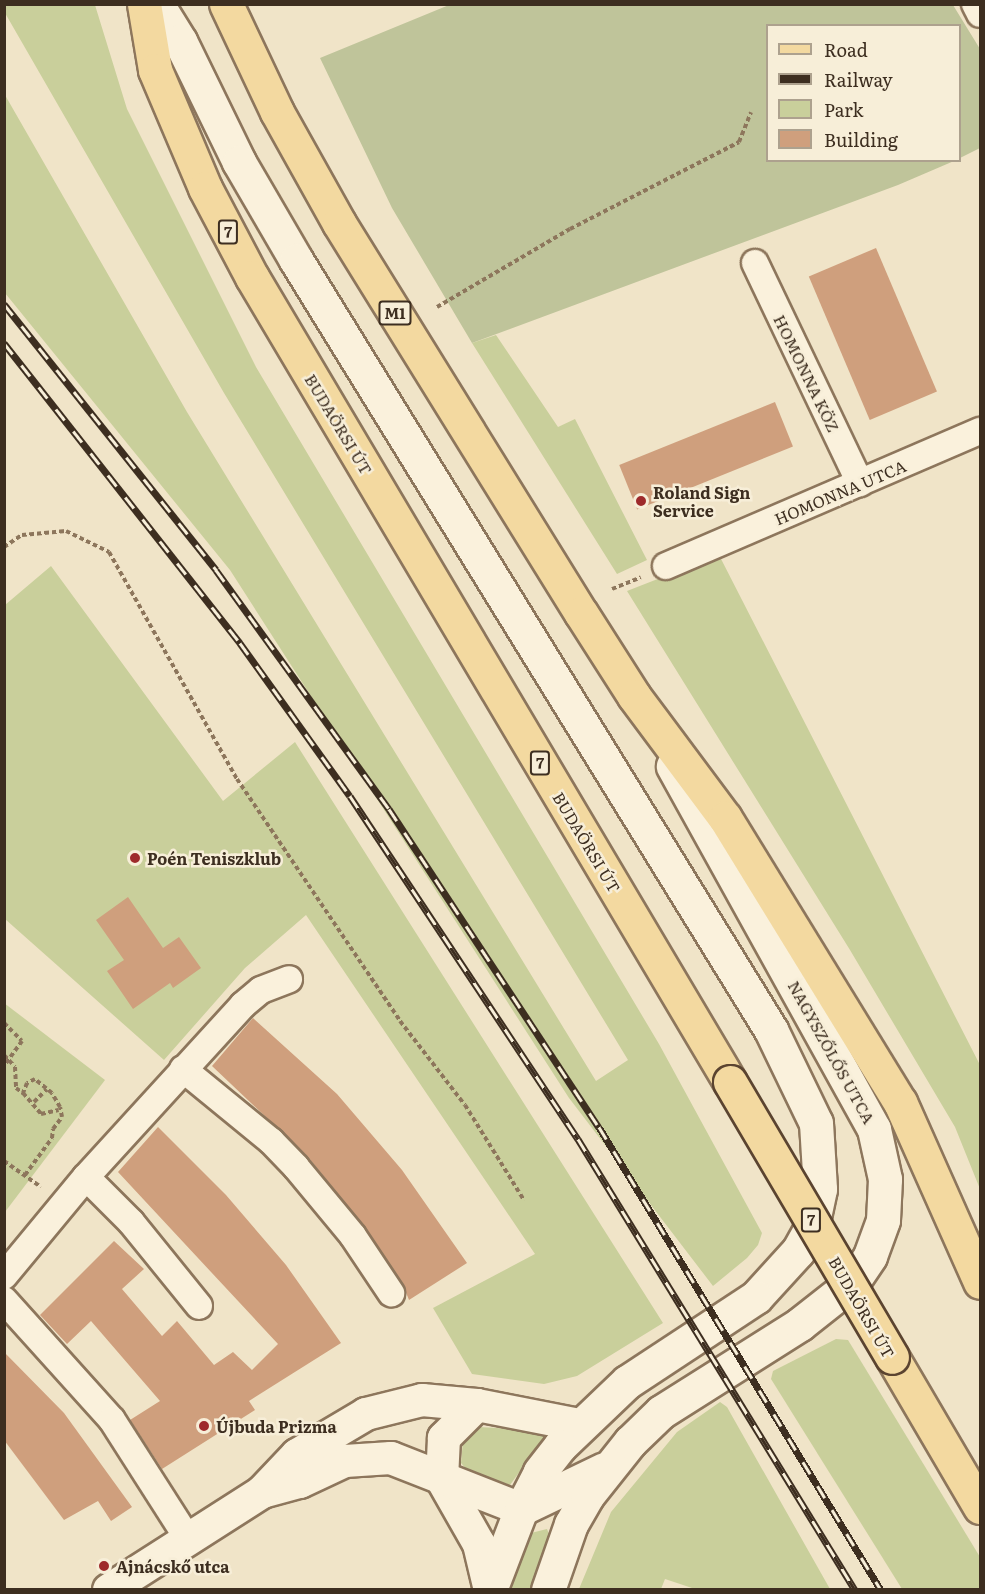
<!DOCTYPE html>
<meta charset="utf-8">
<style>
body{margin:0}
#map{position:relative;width:985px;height:1594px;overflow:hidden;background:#f0e4c8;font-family:Literata,serif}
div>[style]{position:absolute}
.green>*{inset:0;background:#c9cf9b}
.cemetery>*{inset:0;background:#bfc49a}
.building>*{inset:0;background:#cf9f7d;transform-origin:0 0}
.path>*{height:4px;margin-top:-2px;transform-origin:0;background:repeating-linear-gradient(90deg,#8d765c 0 4.5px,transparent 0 7.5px)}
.roads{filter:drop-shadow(2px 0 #8d765c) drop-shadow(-2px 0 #8d765c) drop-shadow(0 2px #8d765c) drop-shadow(0 -2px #8d765c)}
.minor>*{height:26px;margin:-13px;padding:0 13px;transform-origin:13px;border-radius:13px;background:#faf1dc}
.tertiary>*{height:32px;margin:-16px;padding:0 16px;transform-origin:16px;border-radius:16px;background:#faf1dc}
.secondary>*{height:33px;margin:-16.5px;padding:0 16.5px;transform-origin:16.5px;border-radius:16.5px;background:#faf1dc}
.primary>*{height:33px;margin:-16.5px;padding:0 16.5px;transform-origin:16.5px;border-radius:16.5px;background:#f3d9a0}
.rail>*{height:7px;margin-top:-3.5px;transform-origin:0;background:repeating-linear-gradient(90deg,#f7eed8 0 14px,#3d2e20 0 28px);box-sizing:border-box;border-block:2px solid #3d2e20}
.bridges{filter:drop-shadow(2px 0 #5b4430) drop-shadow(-2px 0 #5b4430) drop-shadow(0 2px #5b4430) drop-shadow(0 -2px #5b4430)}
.primary-bridge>*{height:33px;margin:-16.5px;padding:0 16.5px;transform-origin:16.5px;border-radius:16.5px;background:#f3d9a0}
.dots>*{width:16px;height:16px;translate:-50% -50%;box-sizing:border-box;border:3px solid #f7eed8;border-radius:50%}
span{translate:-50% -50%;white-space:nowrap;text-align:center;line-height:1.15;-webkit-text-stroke:5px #f7eed8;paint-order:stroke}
.shield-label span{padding:2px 4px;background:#f7eed8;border:2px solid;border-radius:4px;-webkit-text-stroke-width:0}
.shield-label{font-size:15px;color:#3d2e20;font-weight:700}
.street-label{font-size:16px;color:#3d2e20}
.poi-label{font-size:16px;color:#3d2e20;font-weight:700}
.left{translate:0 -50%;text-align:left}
.frame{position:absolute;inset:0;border:6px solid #3d2e20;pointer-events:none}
.legend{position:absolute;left:766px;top:24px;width:195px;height:138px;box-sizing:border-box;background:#f7eed8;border:2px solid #ada18e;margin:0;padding:8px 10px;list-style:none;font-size:18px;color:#3d2e20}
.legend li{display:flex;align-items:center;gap:12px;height:30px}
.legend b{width:30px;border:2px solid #ada18e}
</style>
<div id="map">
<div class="green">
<div style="clip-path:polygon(5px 4px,95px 5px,127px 109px,256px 367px,659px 1044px,762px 1233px,758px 1245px,747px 1258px,713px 1286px,569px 1098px,230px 570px,5px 293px,5px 95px,187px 412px,596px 1081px,628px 1060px,224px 393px,5px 13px)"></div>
<div style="clip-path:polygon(496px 335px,558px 427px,575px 419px,647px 560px,617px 574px,472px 343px)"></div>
<div style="clip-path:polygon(719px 555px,980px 1065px,980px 1189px,955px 1127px,850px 950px,627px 591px)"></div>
<div style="clip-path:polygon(51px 566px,223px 801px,295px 742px,663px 1323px,577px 1376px,544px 1384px,472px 1374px,433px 1308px,535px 1254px,306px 915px,245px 968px,164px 1060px,5px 919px,5px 605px)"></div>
<div style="clip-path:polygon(4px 1003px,105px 1080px,5px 1212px,4px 1212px)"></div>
<div style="clip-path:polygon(836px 1339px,848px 1340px,980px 1557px,980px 1589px,902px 1589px,771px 1379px,773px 1371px)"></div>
<div style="clip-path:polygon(720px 1402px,727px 1407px,830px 1589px,695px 1589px,665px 1579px,661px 1589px,579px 1589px,611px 1512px,677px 1432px)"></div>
<div style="clip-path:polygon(479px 1427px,514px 1429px,546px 1435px,510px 1485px,467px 1470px,461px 1463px,463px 1441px)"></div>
<div style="clip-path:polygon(547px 1529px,549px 1534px,530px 1589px,507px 1590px,527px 1534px)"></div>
</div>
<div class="cemetery">
<div style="clip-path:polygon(449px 5px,953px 5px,980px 49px,980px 148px,960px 158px,960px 26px,768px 26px,768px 160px,954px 161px,898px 185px,472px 343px,392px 208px,320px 58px)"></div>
</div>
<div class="building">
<div style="left:876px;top:248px;width:156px;height:73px;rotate:67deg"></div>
<div style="left:775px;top:402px;width:48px;height:168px;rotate:68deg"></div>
<div style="clip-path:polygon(128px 897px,163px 948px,179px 937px,201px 968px,173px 988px,170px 983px,133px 1009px,107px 971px,124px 960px,96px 920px)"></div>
<div style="clip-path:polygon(253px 1018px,337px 1094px,402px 1170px,467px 1263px,409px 1300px,403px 1285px,365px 1228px,308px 1157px,212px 1066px)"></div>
<div style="clip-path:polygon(158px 1127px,226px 1195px,286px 1265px,341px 1343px,249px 1401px,255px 1410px,162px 1469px,130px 1420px,160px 1401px,91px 1321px,67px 1344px,40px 1315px,114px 1241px,144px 1269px,122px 1289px,162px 1336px,177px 1321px,214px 1365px,233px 1352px,252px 1370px,278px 1344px,118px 1172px)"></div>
<div style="clip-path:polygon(4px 1352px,64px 1413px,132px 1507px,111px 1521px,98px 1501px,64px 1520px,4px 1440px)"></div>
</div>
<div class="path">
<div style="left:437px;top:307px;width:154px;rotate:-30.4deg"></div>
<div style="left:570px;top:229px;width:190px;rotate:-27.2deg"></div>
<div style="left:739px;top:142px;width:32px;rotate:-68deg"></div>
<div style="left:4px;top:547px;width:22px;rotate:-34deg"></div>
<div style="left:22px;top:535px;width:44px;rotate:-5.2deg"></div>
<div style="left:66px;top:531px;width:48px;rotate:26deg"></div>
<div style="left:109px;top:552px;width:261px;rotate:60.6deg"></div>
<div style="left:237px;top:779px;width:292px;rotate:56deg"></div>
<div style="left:400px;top:1021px;width:106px;rotate:52.3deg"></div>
<div style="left:465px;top:1105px;width:112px;rotate:58.2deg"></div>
<div style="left:612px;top:589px;width:31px;rotate:-22deg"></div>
<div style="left:4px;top:1023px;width:25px;rotate:45deg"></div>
<div style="left:22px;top:1041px;width:31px;rotate:126deg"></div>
<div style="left:4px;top:1055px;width:16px;rotate:47deg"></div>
<div style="left:15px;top:1067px;width:21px;rotate:87deg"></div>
<div style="left:16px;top:1088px;width:9px;rotate:36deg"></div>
<div style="left:34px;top:1102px;width:18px;rotate:-45deg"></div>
<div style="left:4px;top:1161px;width:45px;rotate:35.1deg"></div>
<div style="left:25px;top:1175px;width:46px;rotate:-53.9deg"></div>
<div style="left:52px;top:1138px;width:9px;rotate:-84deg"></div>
<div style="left:53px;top:1129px;width:15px;rotate:-53deg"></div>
<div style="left:62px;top:1117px;width:10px;rotate:-101deg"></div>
<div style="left:60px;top:1107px;width:16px;rotate:-120deg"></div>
<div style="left:52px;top:1093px;width:22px;rotate:-141deg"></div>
<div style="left:35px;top:1079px;width:9px;rotate:153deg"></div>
<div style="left:27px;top:1083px;width:11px;rotate:112deg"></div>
<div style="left:23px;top:1093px;width:28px;rotate:49deg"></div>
<div style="left:41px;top:1114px;width:18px;rotate:-13deg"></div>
</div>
<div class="roads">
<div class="minor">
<div style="left:975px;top:4px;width:11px;rotate:63deg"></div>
<div style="left:755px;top:263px;width:244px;rotate:64.5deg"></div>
<div style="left:666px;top:566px;width:342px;rotate:-23.3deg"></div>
<div style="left:183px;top:1069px;width:114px;rotate:39.3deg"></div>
<div style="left:271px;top:1141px;width:36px;rotate:46deg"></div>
<div style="left:296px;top:1167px;width:89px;rotate:50.4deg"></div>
<div style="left:353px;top:1236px;width:69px;rotate:56.3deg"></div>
<div style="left:86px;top:1177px;width:64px;rotate:45deg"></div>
<div style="left:131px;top:1222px;width:108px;rotate:51deg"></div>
<div style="left:4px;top:1276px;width:129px;rotate:-50.4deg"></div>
<div style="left:86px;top:1177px;width:233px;rotate:-47.6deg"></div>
<div style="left:243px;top:1005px;width:23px;rotate:-40deg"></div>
<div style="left:261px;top:990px;width:30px;rotate:-21deg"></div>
<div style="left:4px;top:1300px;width:161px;rotate:48deg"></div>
<div style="left:112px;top:1420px;width:141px;rotate:57.4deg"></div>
</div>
<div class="tertiary">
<div style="left:477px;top:1405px;width:47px;rotate:135deg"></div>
<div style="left:444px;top:1438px;width:41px;rotate:92.8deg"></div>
<div style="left:442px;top:1479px;width:75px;rotate:60.4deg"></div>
<div style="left:479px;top:1544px;width:47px;rotate:76.6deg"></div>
<div style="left:262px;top:1492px;width:39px;rotate:-15deg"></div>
<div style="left:300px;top:1482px;width:50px;rotate:-25deg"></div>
<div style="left:345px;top:1461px;width:46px;rotate:-3.7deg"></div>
<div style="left:391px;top:1458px;width:140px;rotate:21.4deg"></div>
<div style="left:109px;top:1590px;width:182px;rotate:-32.6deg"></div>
<div style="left:262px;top:1492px;width:51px;rotate:-46.6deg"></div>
<div style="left:297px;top:1455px;width:80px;rotate:-30.7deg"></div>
<div style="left:366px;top:1414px;width:58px;rotate:-14deg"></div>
<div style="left:422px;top:1400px;width:55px;rotate:5.2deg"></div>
<div style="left:477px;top:1405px;width:104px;rotate:11.1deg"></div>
</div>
<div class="secondary">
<div style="left:157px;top:4px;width:44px;rotate:58.1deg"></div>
<div style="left:180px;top:41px;width:135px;rotate:64deg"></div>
<div style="left:239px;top:162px;width:113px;rotate:59.8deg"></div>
<div style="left:296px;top:260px;width:905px;rotate:58.33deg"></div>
<div style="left:771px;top:1030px;width:103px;rotate:64.2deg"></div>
<div style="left:816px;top:1123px;width:66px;rotate:86.5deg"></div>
<div style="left:820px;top:1189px;width:38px;rotate:102deg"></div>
<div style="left:812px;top:1226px;width:29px;rotate:119deg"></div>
<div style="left:798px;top:1251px;width:62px;rotate:132.4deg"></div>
<div style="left:756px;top:1297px;width:154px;rotate:146.6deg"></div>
<div style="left:627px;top:1382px;width:93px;rotate:136.3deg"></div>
<div style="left:560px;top:1446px;width:33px;rotate:128deg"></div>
<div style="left:540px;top:1472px;width:42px;rotate:117.2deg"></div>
<div style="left:521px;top:1509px;width:87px;rotate:110.9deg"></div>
<div style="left:521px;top:1509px;width:92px;rotate:-25.7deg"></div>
<div style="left:548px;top:1590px;width:70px;rotate:-70.8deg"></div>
<div style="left:571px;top:1524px;width:32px;rotate:-60deg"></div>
<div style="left:587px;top:1496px;width:69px;rotate:-51.5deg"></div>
<div style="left:630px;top:1442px;width:43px;rotate:-44.1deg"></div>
<div style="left:661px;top:1412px;width:165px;rotate:-32.3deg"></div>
<div style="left:800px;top:1324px;width:66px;rotate:-38.3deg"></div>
<div style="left:852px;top:1283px;width:32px;rotate:-56deg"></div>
<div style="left:870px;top:1256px;width:38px;rotate:-70deg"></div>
<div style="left:883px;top:1220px;width:41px;rotate:-87.2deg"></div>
<div style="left:885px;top:1179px;width:51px;rotate:-102.4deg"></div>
<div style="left:874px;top:1129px;width:415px;rotate:-119deg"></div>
</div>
<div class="primary">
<div style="left:144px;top:4px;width:67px;rotate:80.5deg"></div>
<div style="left:155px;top:70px;width:128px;rotate:67deg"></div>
<div style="left:205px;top:188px;width:101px;rotate:62.2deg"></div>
<div style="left:252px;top:277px;width:936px;rotate:59.3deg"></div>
<div style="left:226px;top:4px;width:119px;rotate:64.7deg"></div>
<div style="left:277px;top:112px;width:127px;rotate:60.8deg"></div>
<div style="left:339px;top:223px;width:459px;rotate:58.2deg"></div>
<div style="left:581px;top:613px;width:98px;rotate:57.4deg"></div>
<div style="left:634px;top:696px;width:152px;rotate:53.3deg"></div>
<div style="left:725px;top:818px;width:334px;rotate:58.4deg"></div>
<div style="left:900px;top:1102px;width:197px;rotate:66deg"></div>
<div style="left:892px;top:1357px;width:174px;rotate:59.6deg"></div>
</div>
</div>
<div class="rail">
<div style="left:4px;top:304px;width:340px;rotate:51.4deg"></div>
<div style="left:216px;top:570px;width:295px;rotate:54.1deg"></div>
<div style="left:389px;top:809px;width:381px;rotate:56.6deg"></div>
<div style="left:599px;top:1127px;width:542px;rotate:58.66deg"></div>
<div style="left:4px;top:343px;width:382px;rotate:51.8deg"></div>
<div style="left:240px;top:643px;width:188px;rotate:54.3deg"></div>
<div style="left:350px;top:796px;width:412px;rotate:56.4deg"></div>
<div style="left:578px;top:1139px;width:529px;rotate:58.44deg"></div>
</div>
<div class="bridges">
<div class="primary-bridge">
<div style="left:730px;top:1082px;width:319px;rotate:59.5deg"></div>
</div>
</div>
<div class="dots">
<div style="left:641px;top:501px;background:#9e2a2b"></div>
<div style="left:135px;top:858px;background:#9e2a2b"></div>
<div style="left:204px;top:1426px;background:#9e2a2b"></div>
<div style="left:104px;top:1566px;background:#9e2a2b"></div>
</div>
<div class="shield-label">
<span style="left:228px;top:232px">7</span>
<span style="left:395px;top:313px">M1</span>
<span style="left:540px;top:763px">7</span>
<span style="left:811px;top:1220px">7</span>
</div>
<div class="street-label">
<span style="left:807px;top:373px;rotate:64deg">HOMONNA KÖZ</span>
<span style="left:339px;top:424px;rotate:59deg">BUDAÖRSI ÚT</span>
<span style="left:840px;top:492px;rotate:-23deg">HOMONNA UTCA</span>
<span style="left:587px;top:842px;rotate:59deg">BUDAÖRSI ÚT</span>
<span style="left:832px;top:1052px;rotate:61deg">NAGYSZŐLŐS UTCA</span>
<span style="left:862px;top:1307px;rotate:60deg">BUDAÖRSI ÚT</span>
</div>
<div class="poi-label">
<span class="left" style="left:653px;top:501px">Roland Sign<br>Service</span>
<span class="left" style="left:147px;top:858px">Poén Teniszklub</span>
<span class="left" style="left:216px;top:1426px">Újbuda Prizma</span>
<span class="left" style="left:116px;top:1566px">Ajnácskő utca</span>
</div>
<div class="frame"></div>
<ul class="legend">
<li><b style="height:8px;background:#f3d9a0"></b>Road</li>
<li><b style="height:8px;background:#3d2e20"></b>Railway</li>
<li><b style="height:16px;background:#c9cf9b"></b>Park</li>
<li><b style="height:16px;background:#cf9f7d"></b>Building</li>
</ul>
</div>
